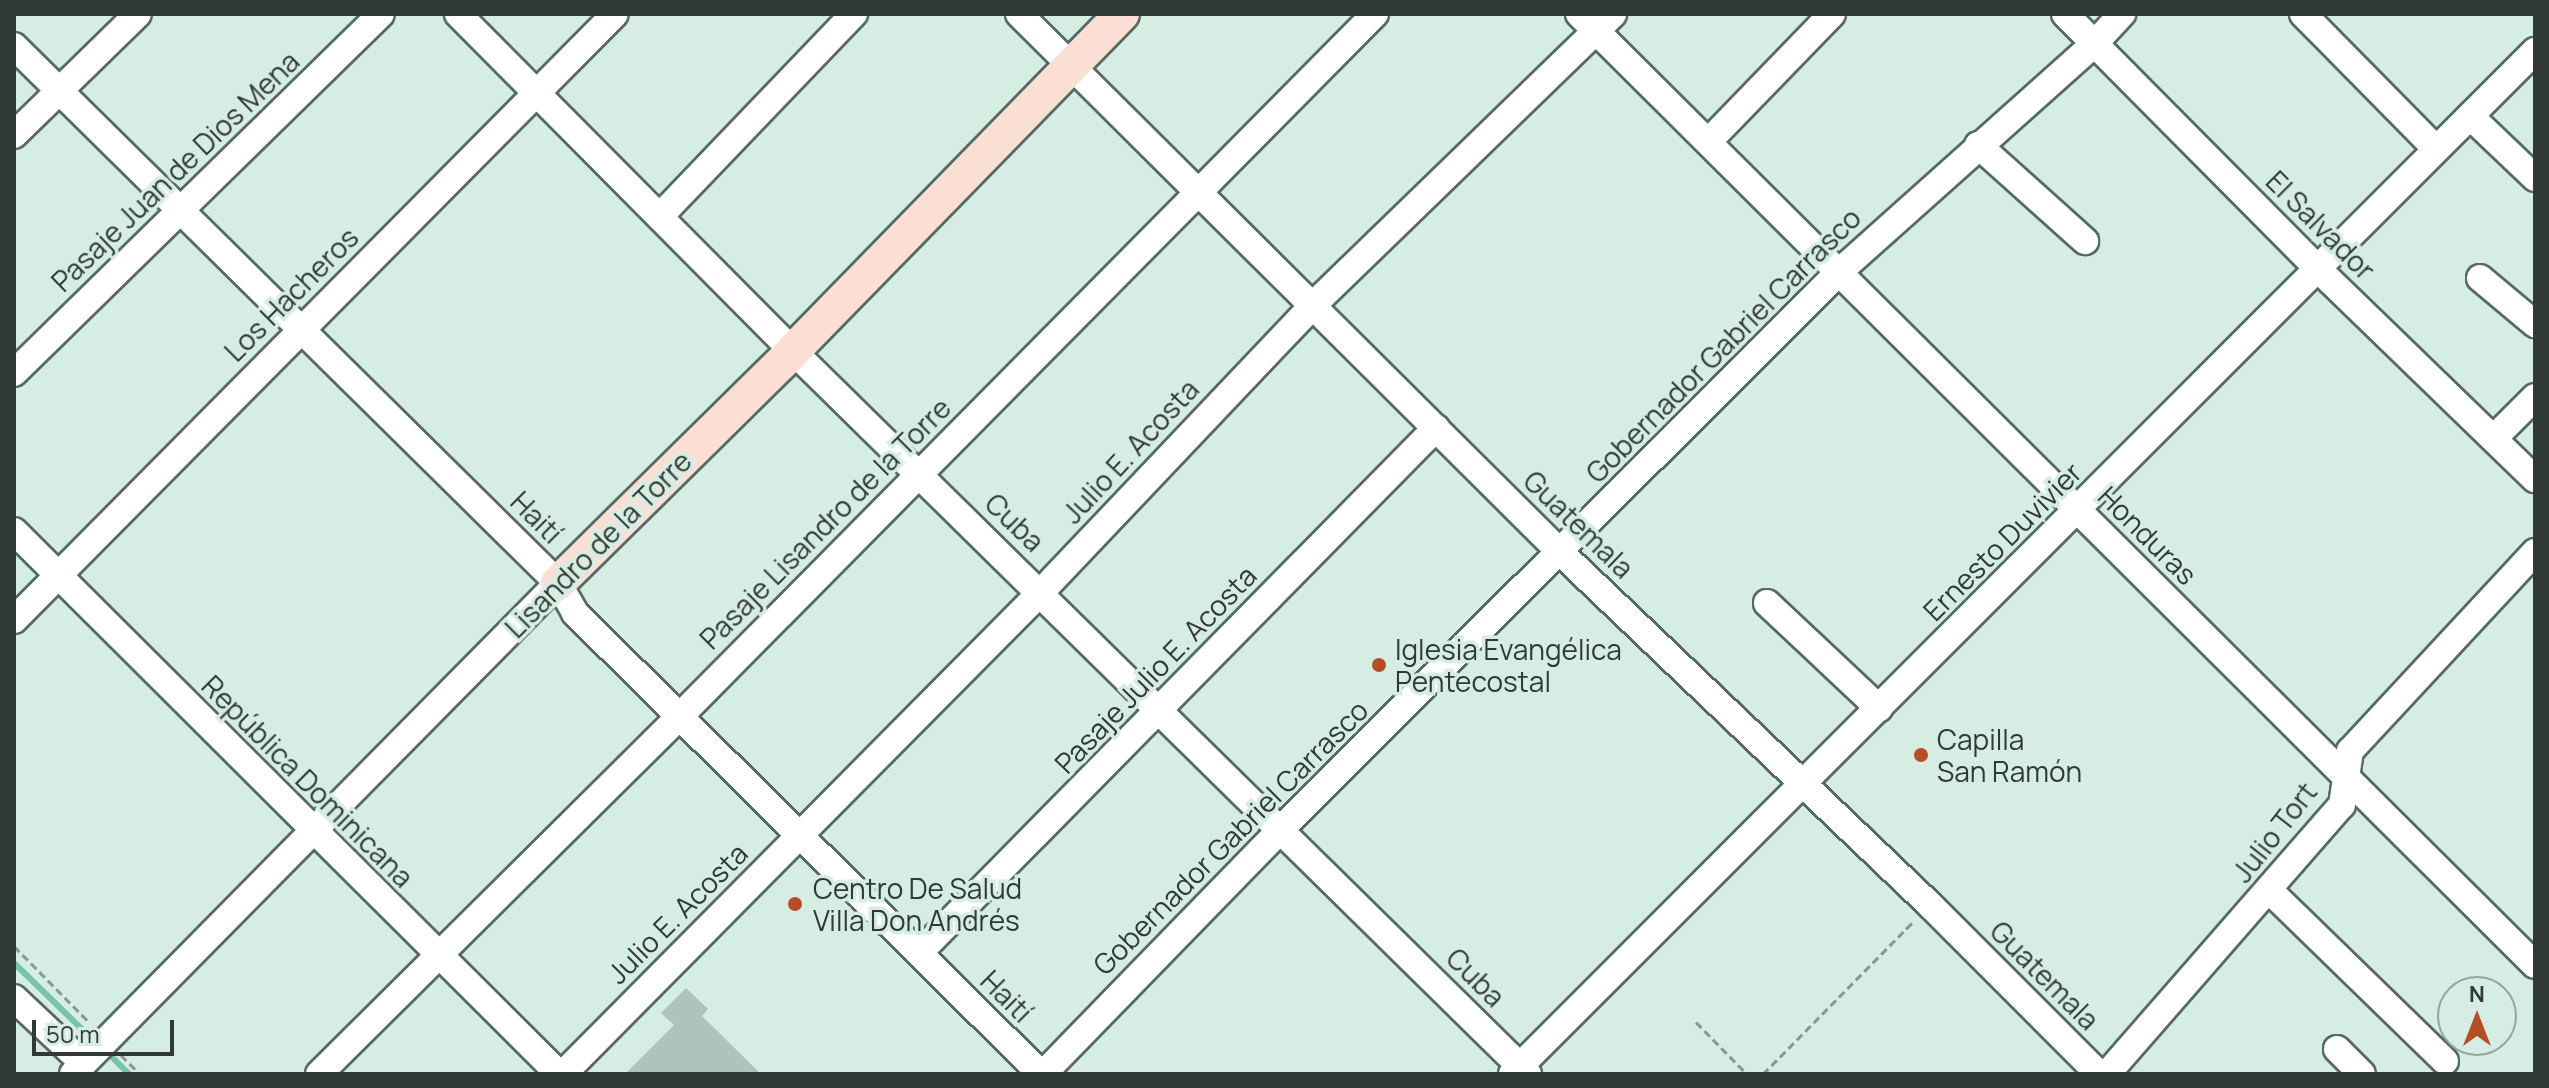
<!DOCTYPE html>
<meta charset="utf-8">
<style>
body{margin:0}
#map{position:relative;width:2549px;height:1088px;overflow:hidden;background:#d6ede4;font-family:Manrope,sans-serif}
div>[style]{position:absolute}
.stream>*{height:6px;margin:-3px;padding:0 3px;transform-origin:3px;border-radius:3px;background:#78c4aa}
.building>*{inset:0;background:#adc4bb}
.path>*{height:3px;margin-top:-1.5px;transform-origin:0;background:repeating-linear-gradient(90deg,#889892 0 8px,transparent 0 12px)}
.roads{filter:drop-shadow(2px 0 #556a62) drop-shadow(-2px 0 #556a62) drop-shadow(0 2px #556a62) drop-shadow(0 -2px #556a62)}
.minor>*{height:26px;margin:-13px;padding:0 13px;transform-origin:13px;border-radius:13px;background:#fff}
.major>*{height:34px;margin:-17px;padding:0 17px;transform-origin:17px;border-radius:17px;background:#fbdfd5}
.dots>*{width:22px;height:22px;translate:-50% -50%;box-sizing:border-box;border:4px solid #d6ede4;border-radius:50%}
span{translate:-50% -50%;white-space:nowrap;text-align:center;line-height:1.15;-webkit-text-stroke:7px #d6ede4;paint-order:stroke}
.street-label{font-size:28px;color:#303936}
.poi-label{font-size:28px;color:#303936}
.left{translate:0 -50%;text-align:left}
.frame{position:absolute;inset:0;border:16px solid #303936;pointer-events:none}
.north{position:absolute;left:2437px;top:976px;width:80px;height:80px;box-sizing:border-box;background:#d6ede4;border:2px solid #94a59e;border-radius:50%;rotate:0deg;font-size:22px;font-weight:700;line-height:32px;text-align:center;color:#303936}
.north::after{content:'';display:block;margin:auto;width:28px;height:36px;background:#b54e27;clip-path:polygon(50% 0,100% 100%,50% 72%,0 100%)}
.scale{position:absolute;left:32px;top:1020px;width:142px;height:36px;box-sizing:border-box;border:4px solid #303936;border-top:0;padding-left:10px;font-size:24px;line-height:28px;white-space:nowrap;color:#303936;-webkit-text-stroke:6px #d6ede4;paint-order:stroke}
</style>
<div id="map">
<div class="stream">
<div style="left:14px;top:963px;width:107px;rotate:44.2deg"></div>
<div style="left:109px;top:1054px;width:28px;rotate:45deg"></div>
</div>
<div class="building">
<div style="clip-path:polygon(686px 988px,708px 1009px,702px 1016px,761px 1074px,625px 1074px,674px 1025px,661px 1013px)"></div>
</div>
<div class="path">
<div style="left:14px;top:946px;width:108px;rotate:45.4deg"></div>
<div style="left:1696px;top:1022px;width:73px;rotate:45.6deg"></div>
<div style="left:121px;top:1055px;width:27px;rotate:45deg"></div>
<div style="left:1763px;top:1074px;width:214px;rotate:-45.4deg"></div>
</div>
<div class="roads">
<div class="minor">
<div style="left:458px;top:14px;width:475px;rotate:45.2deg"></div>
<div style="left:793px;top:351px;width:1031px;rotate:44.53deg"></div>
<div style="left:1019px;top:14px;width:763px;rotate:44.84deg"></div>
<div style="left:1560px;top:552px;width:511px;rotate:43.65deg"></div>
<div style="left:1930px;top:905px;width:239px;rotate:45deg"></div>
<div style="left:1579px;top:14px;width:1348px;rotate:44.85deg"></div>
<div style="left:2065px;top:14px;width:359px;rotate:45.2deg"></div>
<div style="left:2318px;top:269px;width:302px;rotate:44.1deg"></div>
<div style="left:2303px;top:14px;width:188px;rotate:45.4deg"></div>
<div style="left:14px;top:46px;width:764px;rotate:44.63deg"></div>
<div style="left:558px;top:583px;width:34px;rotate:60deg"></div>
<div style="left:575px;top:613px;width:655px;rotate:44.69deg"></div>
<div style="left:2470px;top:116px;width:90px;rotate:43.6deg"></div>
<div style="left:14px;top:135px;width:173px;rotate:-44.3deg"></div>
<div style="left:1708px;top:142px;width:178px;rotate:-45.9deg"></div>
<div style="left:1978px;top:145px;width:144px;rotate:41.9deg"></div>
<div style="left:661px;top:215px;width:279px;rotate:-46.2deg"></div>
<div style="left:2480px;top:278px;width:72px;rotate:39.9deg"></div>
<div style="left:14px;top:373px;width:513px;rotate:-44.37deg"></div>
<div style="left:2494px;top:438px;width:58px;rotate:-45deg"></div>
<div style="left:14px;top:531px;width:769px;rotate:44.89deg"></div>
<div style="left:1767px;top:603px;width:154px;rotate:43.2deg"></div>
<div style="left:14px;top:620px;width:853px;rotate:-45.24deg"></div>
<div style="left:2270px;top:891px;width:244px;rotate:44.2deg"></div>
<div style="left:919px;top:953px;width:737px;rotate:-45.44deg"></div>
<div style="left:14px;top:998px;width:95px;rotate:43.3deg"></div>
<div style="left:2337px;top:1049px;width:35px;rotate:45deg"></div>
<div style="left:73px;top:1074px;width:690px;rotate:-45.35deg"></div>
<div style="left:319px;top:1074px;width:508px;rotate:-44.76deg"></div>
<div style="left:680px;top:716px;width:988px;rotate:-45.29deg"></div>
<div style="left:563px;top:1074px;width:679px;rotate:-45.24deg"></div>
<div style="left:1041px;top:592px;width:394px;rotate:-46.5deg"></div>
<div style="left:1312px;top:306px;width:419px;rotate:-44.1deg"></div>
<div style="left:1043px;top:1074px;width:343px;rotate:-45.8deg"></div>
<div style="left:1282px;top:828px;width:787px;rotate:-44.95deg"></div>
<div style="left:1839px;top:272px;width:343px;rotate:-41.8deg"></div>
<div style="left:2095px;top:43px;width:40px;rotate:-47deg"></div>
<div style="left:1512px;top:1074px;width:1447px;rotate:-45deg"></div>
<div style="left:2107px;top:1074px;width:357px;rotate:-48.9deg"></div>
<div style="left:2342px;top:805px;width:55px;rotate:-81.6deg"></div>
<div style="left:2350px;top:751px;width:272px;rotate:-47.1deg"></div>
</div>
<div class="major">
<div style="left:558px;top:583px;width:330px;rotate:-44.6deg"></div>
<div style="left:793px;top:351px;width:471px;rotate:-45.7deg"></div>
</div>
</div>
<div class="dots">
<div style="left:1379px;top:665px;background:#b54e27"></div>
<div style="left:1921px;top:755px;background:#b54e27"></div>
<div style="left:795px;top:904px;background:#b54e27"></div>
</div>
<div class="street-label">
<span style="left:175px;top:171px;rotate:-44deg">Pasaje Juan de Dios Mena</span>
<span style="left:2321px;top:225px;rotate:45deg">El Salvador</span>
<span style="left:291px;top:294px;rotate:-45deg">Los Hacheros</span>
<span style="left:1723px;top:345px;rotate:-45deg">Gobernador Gabriel Carrasco</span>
<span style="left:1130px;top:451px;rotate:-47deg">Julio E. Acosta</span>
<span style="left:537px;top:517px;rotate:45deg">Haití</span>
<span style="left:1015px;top:522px;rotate:44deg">Cuba</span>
<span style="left:825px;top:523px;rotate:-45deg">Pasaje Lisandro de la Torre</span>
<span style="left:1579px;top:524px;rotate:44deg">Guatemala</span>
<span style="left:2148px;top:535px;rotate:45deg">Honduras</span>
<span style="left:2002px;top:541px;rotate:-45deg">Ernesto Duvivier</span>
<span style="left:598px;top:544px;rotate:-45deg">Lisandro de la Torre</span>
<span style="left:1155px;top:669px;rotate:-46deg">Pasaje Julio E. Acosta</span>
<span style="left:308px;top:781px;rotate:45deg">República Dominicana</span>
<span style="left:2274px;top:832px;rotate:-52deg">Julio Tort</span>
<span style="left:1230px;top:837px;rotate:-45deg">Gobernador Gabriel Carrasco</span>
<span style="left:677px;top:913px;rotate:-45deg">Julio E. Acosta</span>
<span style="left:2045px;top:975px;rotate:45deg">Guatemala</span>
<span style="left:1476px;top:977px;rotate:45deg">Cuba</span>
<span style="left:1007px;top:996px;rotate:45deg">Haití</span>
</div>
<div class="poi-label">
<span class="left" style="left:1395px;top:665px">Iglesia Evangélica<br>Pentecostal</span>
<span class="left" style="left:1937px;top:755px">Capilla<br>San Ramón</span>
<span class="left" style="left:813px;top:904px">Centro De Salud<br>Villa Don Andrés</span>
</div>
<div class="frame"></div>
<div class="north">N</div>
<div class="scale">50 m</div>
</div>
